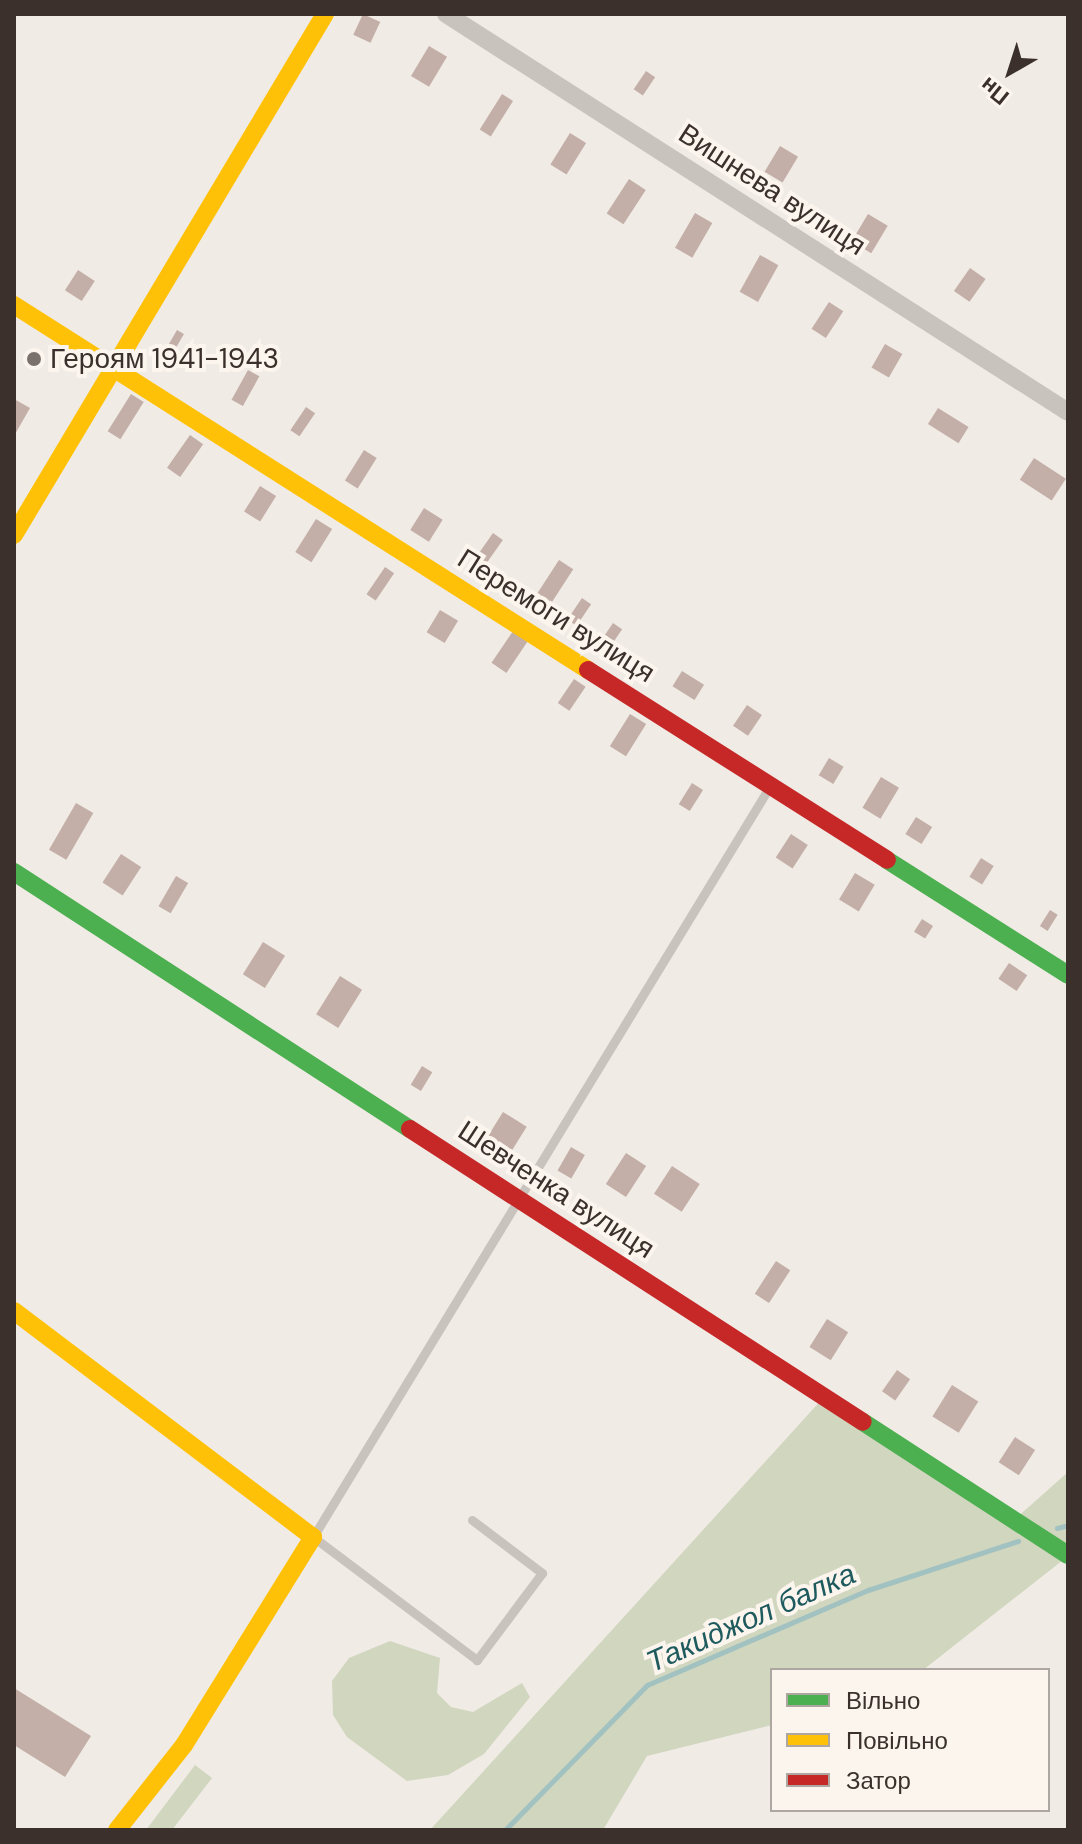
<!DOCTYPE html>
<meta charset="utf-8">
<style>
body{margin:0}
#map{position:relative;width:1082px;height:1844px;overflow:hidden;background:#f0ebe5;font-family:"DM Sans",sans-serif}
div>[style]{position:absolute}
.green>*{inset:0;background:#d1d6bf}
.stream>*{height:5px;margin:-2.5px;padding:0 2.5px;transform-origin:2.5px;border-radius:2.5px;background:#a1c2c1}
.building>*{inset:0;background:#c3afa7;transform-origin:0 0}
.lane>*{height:9px;margin:-4.5px;padding:0 4.5px;transform-origin:4.5px;border-radius:4.5px;background:#c9c3be}
.street>*{height:18px;margin:-9px;padding:0 9px;transform-origin:9px;border-radius:9px;background:#c9c3be}
.fast>*{height:18px;margin:-9px;padding:0 9px;transform-origin:9px;border-radius:9px;background:#4caf50}
.slow>*{height:18px;margin:-9px;padding:0 9px;transform-origin:9px;border-radius:9px;background:#ffc107}
.jam>*{height:18px;margin:-9px;padding:0 9px;transform-origin:9px;border-radius:9px;background:#c62828}
.dots>*{width:22px;height:22px;translate:-50% -50%;box-sizing:border-box;border:4px solid #fbf5ee;border-radius:50%}
span{translate:-50% -50%;white-space:nowrap;text-align:center;line-height:1.15;-webkit-text-stroke:8px #fbf5ee;paint-order:stroke}
.street-label{font-size:28px;color:#3b302b}
.poi-label{font-size:28px;color:#3b302b}
.left{translate:0 -50%;text-align:left}
.water-label{font-size:30px;color:#1f5a5e;font-style:italic}
.frame{position:absolute;inset:0;border:16px solid #3b302b;pointer-events:none}
.legend{position:absolute;left:770px;top:1668px;width:280px;height:144px;box-sizing:border-box;background:#fbf5ee;border:2px solid #aea6a0;margin:0;padding:10px 14px;list-style:none;font-size:24px;color:#3b302b}
.legend li{display:flex;align-items:center;gap:16px;height:40px}
.legend b{width:40px;border:2px solid #aea6a0}
.north{position:absolute;left:970px;top:32px;width:80px;height:80px;-webkit-text-stroke:6px #fbf5ee;paint-order:stroke;rotate:219deg;font-size:22px;font-weight:700;line-height:32px;text-align:center;color:#3b302b}
.north::after{content:'';display:block;margin:auto;width:28px;height:36px;background:#3b302b;clip-path:polygon(50% 0,100% 100%,50% 72%,0 100%)}
</style>
<div id="map">
<div class="green">
<div style="clip-path:polygon(824px 1397px,1014px 1520px,1068px 1472px,1068px 1556px,923px 1670px,772px 1670px,772px 1725px,647px 1756px,603px 1830px,430px 1830px)"></div>
<div style="clip-path:polygon(390px 1641px,440px 1658px,437px 1693px,451px 1707px,473px 1712px,522px 1683px,530px 1697px,484px 1754px,448px 1775px,407px 1781px,347px 1737px,333px 1715px,332px 1681px,349px 1658px)"></div>
<div style="clip-path:polygon(195px 1765px,212px 1778px,172px 1830px,146px 1830px)"></div>
</div>
<div class="stream">
<div style="left:1057px;top:1528px;width:11px;rotate:-15deg"></div>
<div style="left:505px;top:1830px;width:203px;rotate:-45.6deg"></div>
<div style="left:647px;top:1685px;width:241px;rotate:-23.3deg"></div>
<div style="left:868px;top:1590px;width:158px;rotate:-18.1deg"></div>
</div>
<div class="building">
<div style="left:363px;top:14px;width:19px;height:23px;rotate:25deg"></div>
<div style="left:429px;top:46px;width:21px;height:35px;rotate:31deg"></div>
<div style="left:646px;top:71px;width:11px;height:22px;rotate:34deg"></div>
<div style="left:502px;top:94px;width:13px;height:42px;rotate:32deg"></div>
<div style="left:570px;top:133px;width:19px;height:37px;rotate:32deg"></div>
<div style="left:780px;top:146px;width:21px;height:30px;rotate:31deg"></div>
<div style="left:629px;top:179px;width:20px;height:41px;rotate:33deg"></div>
<div style="left:695px;top:213px;width:20px;height:40px;rotate:30deg"></div>
<div style="left:868px;top:214px;width:23px;height:32px;rotate:31deg"></div>
<div style="left:760px;top:255px;width:21px;height:42px;rotate:29deg"></div>
<div style="left:970px;top:268px;width:19px;height:28px;rotate:35deg"></div>
<div style="left:78px;top:270px;width:20px;height:24px;rotate:33deg"></div>
<div style="left:829px;top:302px;width:17px;height:32px;rotate:33deg"></div>
<div style="left:177px;top:330px;width:8px;height:32px;rotate:30deg"></div>
<div style="left:885px;top:344px;width:20px;height:27px;rotate:30deg"></div>
<div style="left:248px;top:370px;width:13px;height:34px;rotate:29deg"></div>
<div style="left:131px;top:394px;width:15px;height:44px;rotate:32deg"></div>
<div style="clip-path:polygon(14px 399px,30px 408px,14px 436px)"></div>
<div style="left:306px;top:407px;width:11px;height:28px;rotate:34deg"></div>
<div style="left:938px;top:408px;width:36px;height:19px;rotate:32deg"></div>
<div style="left:190px;top:435px;width:16px;height:40px;rotate:35deg"></div>
<div style="left:364px;top:450px;width:15px;height:36px;rotate:32deg"></div>
<div style="left:1034px;top:458px;width:38px;height:26px;rotate:33deg"></div>
<div style="left:260px;top:486px;width:19px;height:30px;rotate:32deg"></div>
<div style="left:424px;top:508px;width:22px;height:26px;rotate:32deg"></div>
<div style="left:316px;top:519px;width:19px;height:39px;rotate:32deg"></div>
<div style="left:493px;top:533px;width:12px;height:35px;rotate:35deg"></div>
<div style="left:559px;top:560px;width:17px;height:40px;rotate:33deg"></div>
<div style="left:385px;top:567px;width:11px;height:33px;rotate:34deg"></div>
<div style="left:582px;top:598px;width:11px;height:26px;rotate:34deg"></div>
<div style="left:440px;top:610px;width:21px;height:26px;rotate:31deg"></div>
<div style="left:613px;top:623px;width:11px;height:26px;rotate:34deg"></div>
<div style="left:515px;top:628px;width:18px;height:42px;rotate:34deg"></div>
<div style="left:682px;top:671px;width:26px;height:18px;rotate:32deg"></div>
<div style="left:574px;top:679px;width:14px;height:29px;rotate:34deg"></div>
<div style="left:747px;top:705px;width:18px;height:25px;rotate:34deg"></div>
<div style="left:630px;top:714px;width:19px;height:38px;rotate:32deg"></div>
<div style="left:829px;top:758px;width:17px;height:20px;rotate:31deg"></div>
<div style="left:881px;top:777px;width:21px;height:36px;rotate:31deg"></div>
<div style="left:692px;top:783px;width:13px;height:25px;rotate:32deg"></div>
<div style="left:76px;top:803px;width:20px;height:54px;rotate:30deg"></div>
<div style="left:916px;top:817px;width:19px;height:20px;rotate:32deg"></div>
<div style="left:791px;top:834px;width:20px;height:28px;rotate:33deg"></div>
<div style="left:121px;top:854px;width:24px;height:34px;rotate:33deg"></div>
<div style="left:981px;top:858px;width:15px;height:22px;rotate:32deg"></div>
<div style="left:855px;top:873px;width:23px;height:31px;rotate:31deg"></div>
<div style="left:176px;top:876px;width:14px;height:35px;rotate:30deg"></div>
<div style="left:1050px;top:910px;width:9px;height:19px;rotate:32deg"></div>
<div style="left:922px;top:919px;width:13px;height:15px;rotate:32deg"></div>
<div style="left:263px;top:942px;width:26px;height:38px;rotate:32deg"></div>
<div style="left:1009px;top:963px;width:22px;height:19px;rotate:34deg"></div>
<div style="left:340px;top:976px;width:26px;height:45px;rotate:32deg"></div>
<div style="left:422px;top:1066px;width:12px;height:22px;rotate:31deg"></div>
<div style="left:503px;top:1112px;width:28px;height:28px;rotate:32deg"></div>
<div style="left:571px;top:1147px;width:16px;height:27px;rotate:30deg"></div>
<div style="left:626px;top:1153px;width:24px;height:37px;rotate:33deg"></div>
<div style="left:672px;top:1166px;width:33px;height:33px;rotate:33deg"></div>
<div style="left:776px;top:1261px;width:17px;height:39px;rotate:33deg"></div>
<div style="left:827px;top:1319px;width:25px;height:33px;rotate:32deg"></div>
<div style="left:897px;top:1370px;width:16px;height:26px;rotate:35deg"></div>
<div style="left:952px;top:1385px;width:31px;height:37px;rotate:32deg"></div>
<div style="left:1015px;top:1437px;width:24px;height:30px;rotate:33deg"></div>
<div style="clip-path:polygon(14px 1688px,91px 1736px,65px 1777px,14px 1745px)"></div>
</div>
<div class="lane">
<div style="left:472px;top:1520px;width:88px;rotate:37.1deg"></div>
<div style="left:542px;top:1573px;width:109px;rotate:126.8deg"></div>
<div style="left:477px;top:1660px;width:205px;rotate:-143.1deg"></div>
<div style="left:313px;top:1537px;width:879px;rotate:-58.68deg"></div>
</div>
<div class="street">
<div style="left:446px;top:14px;width:738px;rotate:32.61deg"></div>
</div>
<div class="fast">
<div style="left:887px;top:860px;width:214px;rotate:32.4deg"></div>
<div style="left:14px;top:872px;width:472px;rotate:33deg"></div>
<div style="left:863px;top:1422px;width:244px;rotate:33deg"></div>
</div>
<div class="slow">
<div style="left:14px;top:305px;width:680px;rotate:32.45deg"></div>
<div style="left:14px;top:535px;width:607px;rotate:-59.17deg"></div>
<div style="left:14px;top:1311px;width:375px;rotate:37.1deg"></div>
<div style="left:313px;top:1537px;width:245px;rotate:121.8deg"></div>
<div style="left:184px;top:1745px;width:108px;rotate:128.2deg"></div>
</div>
<div class="jam">
<div style="left:588px;top:670px;width:354px;rotate:32.4deg"></div>
<div style="left:410px;top:1129px;width:539px;rotate:32.89deg"></div>
</div>
<div class="dots">
<div style="left:34px;top:359px;background:#7a716c"></div>
</div>
<div class="street-label">
<span style="left:772px;top:190px;rotate:33deg">Вишнева вулиця</span>
<span style="left:556px;top:616px;rotate:32deg">Перемоги вулиця</span>
<span style="left:556px;top:1190px;rotate:33deg">Шевченка вулиця</span>
</div>
<div class="poi-label">
<span class="left" style="left:50px;top:359px">Героям 1941-1943</span>
</div>
<div class="water-label">
<span style="left:751px;top:1618px;rotate:-24deg">Такиджол балка</span>
</div>
<div class="frame"></div>
<ul class="legend">
<li><b style="height:10px;background:#4caf50"></b>Вільно</li>
<li><b style="height:10px;background:#ffc107"></b>Повільно</li>
<li><b style="height:10px;background:#c62828"></b>Затор</li>
</ul>
<div class="north">Пн</div>
</div>
